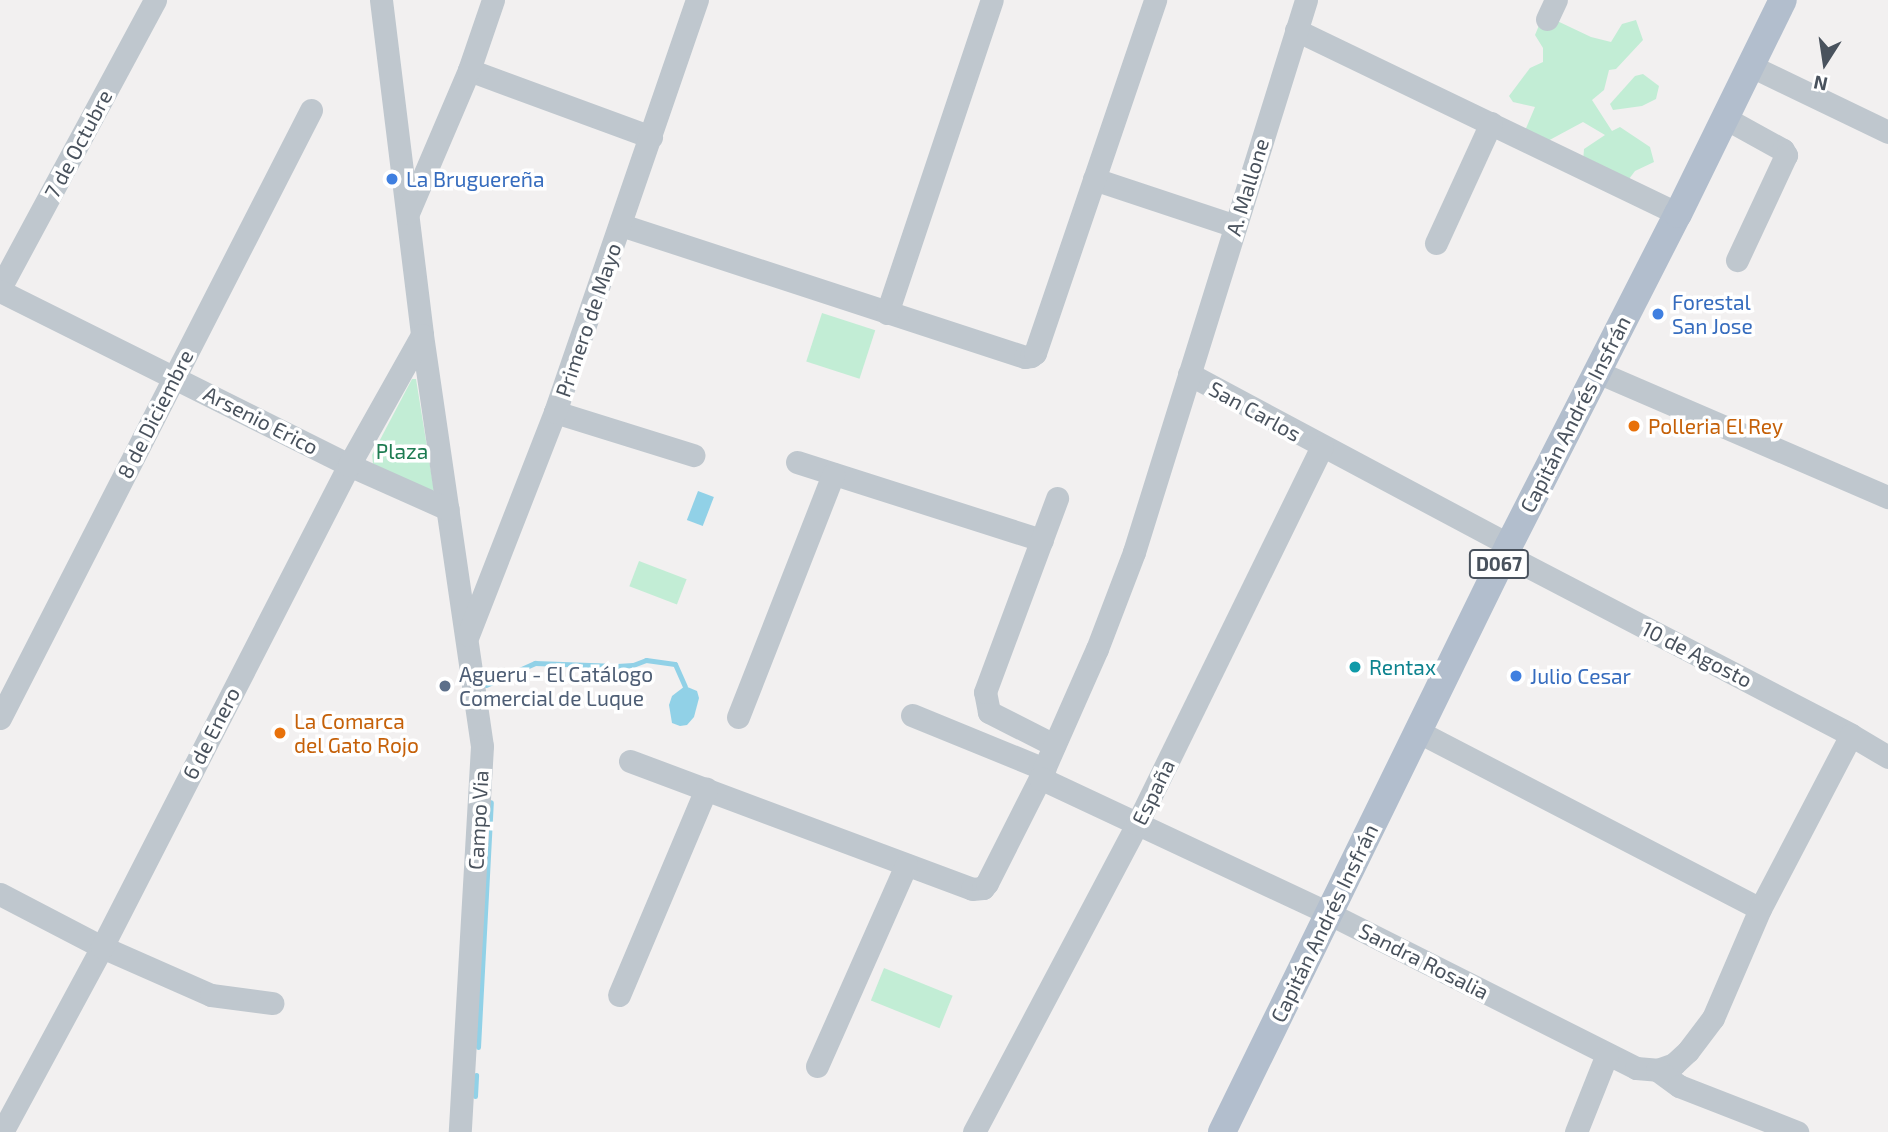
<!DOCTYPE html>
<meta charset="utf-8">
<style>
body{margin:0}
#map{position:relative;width:1888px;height:1132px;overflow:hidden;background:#f2f0f0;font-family:"Exo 2",sans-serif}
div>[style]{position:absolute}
.green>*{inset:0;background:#c2edd5;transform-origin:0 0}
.water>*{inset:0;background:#91d1e7;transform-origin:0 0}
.stream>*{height:5px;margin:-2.5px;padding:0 2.5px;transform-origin:2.5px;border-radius:2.5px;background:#91d1e7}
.minor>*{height:23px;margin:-11.5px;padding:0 11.5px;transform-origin:11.5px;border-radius:11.5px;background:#bfc7ce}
.major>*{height:28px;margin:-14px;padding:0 14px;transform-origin:14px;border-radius:14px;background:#b2becd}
.dots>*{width:19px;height:19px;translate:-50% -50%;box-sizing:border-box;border:4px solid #fff;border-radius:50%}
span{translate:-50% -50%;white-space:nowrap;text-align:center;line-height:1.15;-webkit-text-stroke:7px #fff;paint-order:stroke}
.shield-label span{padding:2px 5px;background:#fff;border:2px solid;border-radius:5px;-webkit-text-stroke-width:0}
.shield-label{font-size:19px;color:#49525d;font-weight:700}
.street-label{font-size:21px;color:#49525d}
.shop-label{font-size:21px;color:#366cbe}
.left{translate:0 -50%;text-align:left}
.food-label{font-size:21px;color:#c56008}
.park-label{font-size:21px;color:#1d7b51}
.culture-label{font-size:21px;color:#0d838f}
.service-label{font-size:21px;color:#4e5e75}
.north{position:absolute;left:1790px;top:28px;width:70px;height:70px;-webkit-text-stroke:5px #fff;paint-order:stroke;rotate:192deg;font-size:19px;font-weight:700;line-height:28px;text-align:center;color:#49525d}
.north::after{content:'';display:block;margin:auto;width:24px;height:32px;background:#49525d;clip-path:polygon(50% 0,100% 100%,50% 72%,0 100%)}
</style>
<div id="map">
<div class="green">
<div style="clip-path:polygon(1553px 19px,1591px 37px,1611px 42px,1622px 24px,1636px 20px,1643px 40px,1616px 69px,1609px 70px,1604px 90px,1592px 100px,1612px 131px,1620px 127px,1650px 147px,1654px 162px,1635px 171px,1623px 187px,1583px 162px,1584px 149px,1605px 135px,1583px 122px,1544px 143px,1524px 133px,1535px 107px,1513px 102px,1509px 96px,1530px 68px,1543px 62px,1543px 48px,1535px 35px,1540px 23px)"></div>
<div style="clip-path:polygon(1643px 74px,1659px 86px,1656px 99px,1642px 106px,1613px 110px,1610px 104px,1635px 76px)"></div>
<div style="left:822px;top:313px;width:56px;height:51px;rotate:18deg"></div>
<div style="clip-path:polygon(412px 379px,416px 379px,434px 490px,429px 493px,373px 464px,372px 455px)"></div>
<div style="left:639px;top:561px;width:51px;height:27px;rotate:21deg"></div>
<div style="left:884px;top:968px;width:74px;height:35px;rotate:22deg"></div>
</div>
<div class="water">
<div style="left:698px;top:491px;width:17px;height:31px;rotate:21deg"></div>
<div style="clip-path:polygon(685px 686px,697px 691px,699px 698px,694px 717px,687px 725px,680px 726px,672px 723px,669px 705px,672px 696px)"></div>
</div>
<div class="stream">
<div style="left:486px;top:685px;width:54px;rotate:-24.2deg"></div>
<div style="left:535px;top:663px;width:82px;rotate:2.1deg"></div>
<div style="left:617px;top:666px;width:16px;rotate:-4deg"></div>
<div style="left:633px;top:665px;width:14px;rotate:-21deg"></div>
<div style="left:646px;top:660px;width:29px;rotate:8deg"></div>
<div style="left:675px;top:664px;width:24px;rotate:66deg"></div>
<div style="left:478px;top:1047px;width:245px;rotate:-87deg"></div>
<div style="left:475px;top:1096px;width:21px;rotate:-87deg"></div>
</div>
<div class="minor">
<div style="left:381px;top:0;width:337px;rotate:83deg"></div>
<div style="left:422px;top:335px;width:415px;rotate:81.7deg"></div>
<div style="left:482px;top:746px;width:387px;rotate:93.3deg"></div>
<div style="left:1547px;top:19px;width:21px;rotate:-65deg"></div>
<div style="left:1296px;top:30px;width:424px;rotate:25.7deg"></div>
<div style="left:1751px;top:66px;width:152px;rotate:25.7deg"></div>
<div style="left:469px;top:70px;width:194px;rotate:20.2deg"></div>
<div style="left:1725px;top:118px;width:66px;rotate:28.9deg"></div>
<div style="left:1783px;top:150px;width:6px;rotate:59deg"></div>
<div style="left:1786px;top:155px;width:116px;rotate:115deg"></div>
<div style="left:1094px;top:179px;width:149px;rotate:18.4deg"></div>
<div style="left:408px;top:213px;width:155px;rotate:-66.9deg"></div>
<div style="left:469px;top:70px;width:74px;rotate:-71.1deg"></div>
<div style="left:621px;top:225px;width:425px;rotate:18.1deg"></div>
<div style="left:1025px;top:357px;width:6px;rotate:-9deg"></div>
<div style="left:1031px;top:356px;width:5px;rotate:-37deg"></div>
<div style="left:1035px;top:353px;width:373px;rotate:-71.2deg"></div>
<div style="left:1436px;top:243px;width:132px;rotate:-65.4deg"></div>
<div style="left:0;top:288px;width:327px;rotate:-61.7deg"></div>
<div style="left:0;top:291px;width:390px;rotate:26.5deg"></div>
<div style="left:349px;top:465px;width:108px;rotate:24deg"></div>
<div style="left:887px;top:313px;width:330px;rotate:-71.5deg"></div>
<div style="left:1595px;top:371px;width:319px;rotate:23.3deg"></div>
<div style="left:1189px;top:374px;width:363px;rotate:28.1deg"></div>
<div style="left:555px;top:412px;width:145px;rotate:17.3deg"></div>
<div style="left:797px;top:462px;width:257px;rotate:17.7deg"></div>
<div style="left:1504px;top:554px;width:391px;rotate:27.5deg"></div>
<div style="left:1851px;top:735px;width:43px;rotate:30.7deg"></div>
<div style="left:468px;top:635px;width:239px;rotate:-68.7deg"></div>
<div style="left:555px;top:412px;width:436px;rotate:-71deg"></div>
<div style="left:912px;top:715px;width:143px;rotate:22.2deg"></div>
<div style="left:738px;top:717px;width:261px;rotate:-68.6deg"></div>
<div style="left:0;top:718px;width:683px;rotate:-62.91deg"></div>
<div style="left:1417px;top:731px;width:386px;rotate:27.4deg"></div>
<div style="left:1054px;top:745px;width:73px;rotate:-153.1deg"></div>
<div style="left:989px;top:712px;width:20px;rotate:-101deg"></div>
<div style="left:985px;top:692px;width:207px;rotate:-69.6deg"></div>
<div style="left:630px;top:761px;width:365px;rotate:20.5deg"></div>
<div style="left:972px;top:889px;width:11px;rotate:-5deg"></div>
<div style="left:983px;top:888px;width:6px;rotate:-51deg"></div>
<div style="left:987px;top:883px;width:118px;rotate:-63.2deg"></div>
<div style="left:1040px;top:778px;width:141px;rotate:-66.2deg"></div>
<div style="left:1097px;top:649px;width:104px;rotate:-69.1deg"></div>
<div style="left:1134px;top:552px;width:578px;rotate:-72.69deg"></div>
<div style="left:1040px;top:778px;width:318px;rotate:25.1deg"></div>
<div style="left:1328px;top:913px;width:345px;rotate:26.7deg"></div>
<div style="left:1636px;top:1068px;width:21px;rotate:5deg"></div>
<div style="left:1657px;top:1070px;width:18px;rotate:-19deg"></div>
<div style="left:1674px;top:1064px;width:19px;rotate:-43deg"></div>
<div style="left:1688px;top:1051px;width:41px;rotate:-52.9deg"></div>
<div style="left:1713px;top:1018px;width:119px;rotate:-66.7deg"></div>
<div style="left:1760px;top:909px;width:196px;rotate:-62.4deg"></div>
<div style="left:0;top:894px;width:115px;rotate:27.5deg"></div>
<div style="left:102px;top:947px;width:119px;rotate:23.8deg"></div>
<div style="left:211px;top:995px;width:62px;rotate:7.5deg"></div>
<div style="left:619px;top:995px;width:224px;rotate:-67.1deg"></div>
<div style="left:817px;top:1066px;width:220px;rotate:-66.1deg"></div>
<div style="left:1657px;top:1070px;width:27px;rotate:36deg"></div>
<div style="left:1679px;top:1086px;width:127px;rotate:21.3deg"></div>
<div style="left:2px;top:1132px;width:210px;rotate:-61.6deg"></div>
<div style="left:102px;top:947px;width:542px;rotate:-62.87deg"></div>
<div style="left:349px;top:465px;width:149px;rotate:-60.7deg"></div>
<div style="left:974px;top:1132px;width:348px;rotate:-62.1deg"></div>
<div style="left:1137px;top:824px;width:420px;rotate:-63.9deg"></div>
<div style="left:1576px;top:1132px;width:84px;rotate:-68.3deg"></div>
</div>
<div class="major">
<div style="left:1222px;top:1132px;width:653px;rotate:-63.94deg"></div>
<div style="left:1509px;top:545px;width:372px;rotate:-63deg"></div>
<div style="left:1678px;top:214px;width:238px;rotate:-63.9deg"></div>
</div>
<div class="dots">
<div style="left:392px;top:179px;background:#3f7fe0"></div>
<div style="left:1658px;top:314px;background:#3f7fe0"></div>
<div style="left:1634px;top:426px;background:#e8710a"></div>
<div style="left:1355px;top:667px;background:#0f9aa8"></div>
<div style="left:1516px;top:676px;background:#3f7fe0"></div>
<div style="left:445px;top:686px;background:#5c6f8a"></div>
<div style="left:280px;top:733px;background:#e8710a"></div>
</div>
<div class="shield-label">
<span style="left:1499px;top:564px">D067</span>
</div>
<div class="street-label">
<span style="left:78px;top:144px;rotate:-62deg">7 de Octubre</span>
<span style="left:1247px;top:187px;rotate:-73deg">A. Mallone</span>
<span style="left:588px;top:320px;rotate:-71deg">Primero de Mayo</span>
<span style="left:1255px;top:411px;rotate:29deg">San Carlos</span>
<span style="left:155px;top:414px;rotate:-63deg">8 de Diciembre</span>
<span style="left:1575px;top:414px;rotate:-63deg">Capitán Andrés Insfrán</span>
<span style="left:261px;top:420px;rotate:27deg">Arsenio Erico</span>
<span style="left:1697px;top:654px;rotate:27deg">10 de Agosto</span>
<span style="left:211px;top:733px;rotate:-63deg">6 de Enero</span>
<span style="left:1153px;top:792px;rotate:-64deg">España</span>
<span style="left:478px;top:820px;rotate:-87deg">Campo Via</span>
<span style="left:1324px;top:923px;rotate:-64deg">Capitán Andrés Insfrán</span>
<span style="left:1424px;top:961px;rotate:27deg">Sandra Rosalia</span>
</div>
<div class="shop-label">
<span class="left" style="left:406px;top:179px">La Bruguereña</span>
<span class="left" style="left:1672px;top:314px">Forestal<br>San Jose</span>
<span class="left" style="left:1530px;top:676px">Julio Cesar</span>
</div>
<div class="food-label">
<span class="left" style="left:1648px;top:426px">Polleria El Rey</span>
<span class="left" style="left:294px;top:733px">La Comarca<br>del Gato Rojo</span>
</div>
<div class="park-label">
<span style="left:402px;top:451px">Plaza</span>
</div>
<div class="culture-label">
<span class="left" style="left:1369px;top:667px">Rentax</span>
</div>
<div class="service-label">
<span class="left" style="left:459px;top:686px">Agueru - El Catálogo<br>Comercial de Luque</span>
</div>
<div class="north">N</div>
</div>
